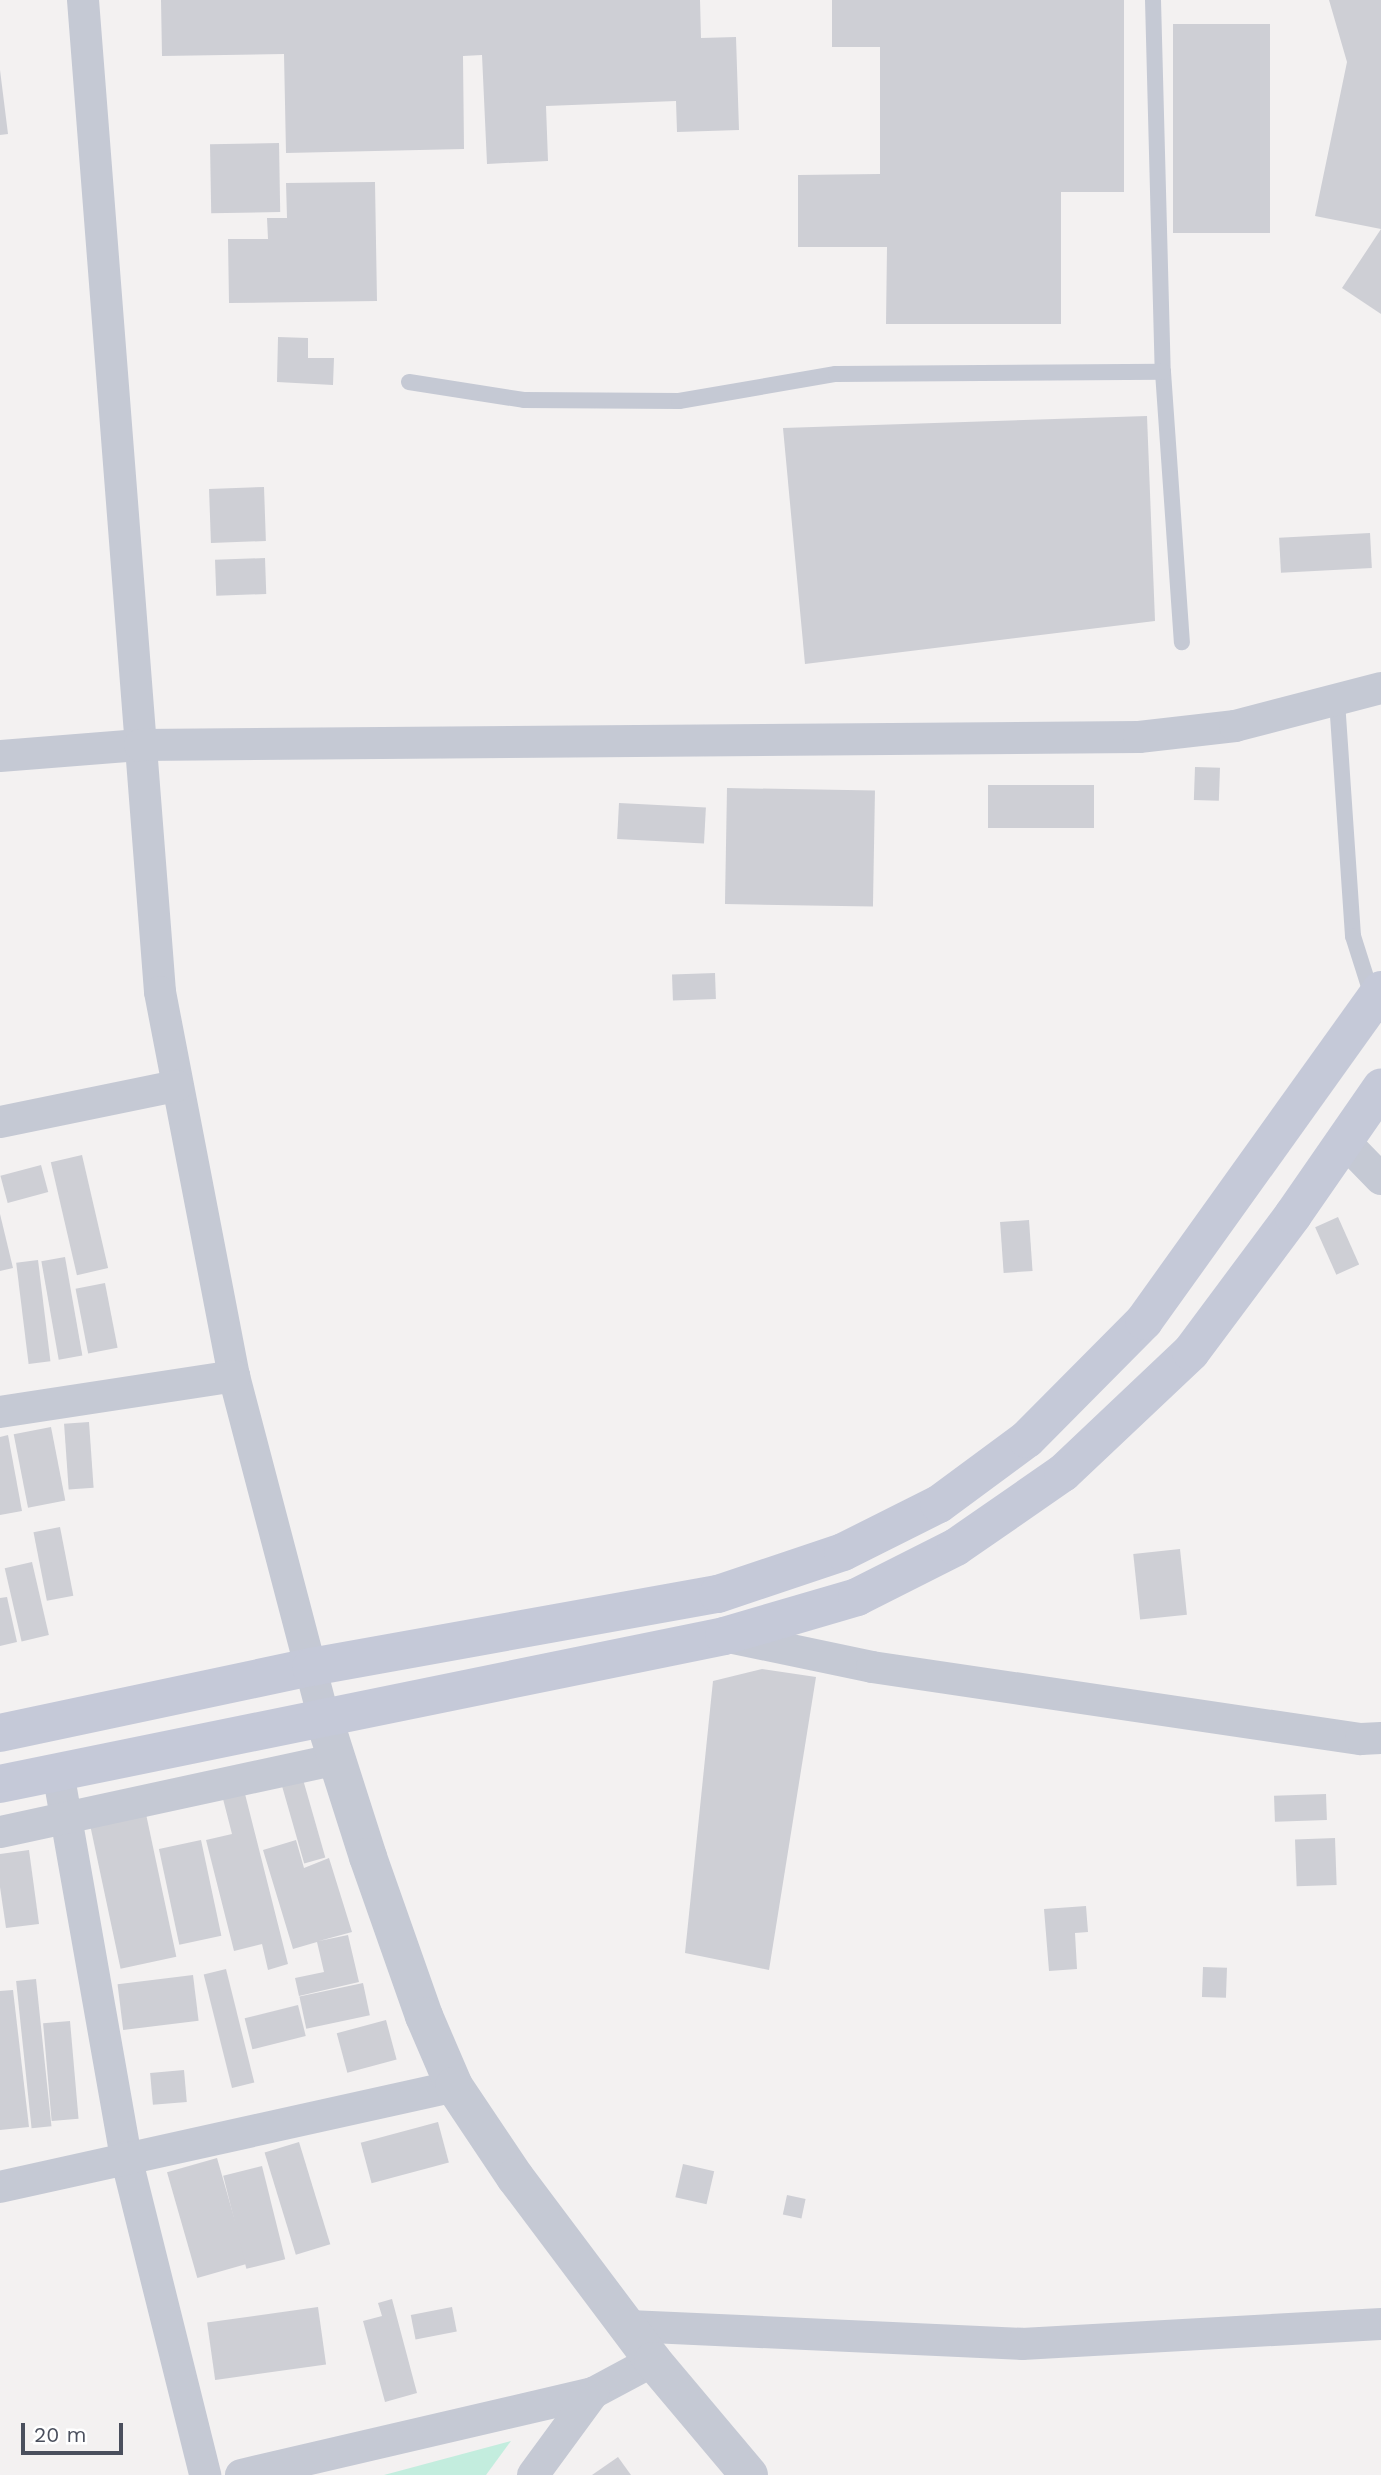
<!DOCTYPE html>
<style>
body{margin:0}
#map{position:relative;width:1381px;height:2475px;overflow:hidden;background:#f3f1f1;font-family:"Work Sans",sans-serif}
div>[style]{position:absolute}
.green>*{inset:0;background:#c3edde}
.building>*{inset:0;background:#cecfd5;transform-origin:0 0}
.service>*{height:16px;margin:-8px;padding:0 8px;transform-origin:8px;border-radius:8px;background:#c5c9d4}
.minor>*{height:32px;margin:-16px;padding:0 16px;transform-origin:16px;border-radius:16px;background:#c5c9d4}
.tertiary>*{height:38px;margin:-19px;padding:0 19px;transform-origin:19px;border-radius:19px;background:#c5c9d4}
.secondary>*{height:38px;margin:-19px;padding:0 19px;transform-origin:19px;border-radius:19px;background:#c5c9d8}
span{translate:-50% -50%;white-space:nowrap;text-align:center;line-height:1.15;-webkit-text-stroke:7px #fff;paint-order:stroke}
.scale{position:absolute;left:21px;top:2423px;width:102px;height:32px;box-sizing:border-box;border:4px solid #4a4f5d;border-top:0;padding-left:9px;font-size:21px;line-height:24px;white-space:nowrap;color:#4a4f5d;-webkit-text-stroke:5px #fff;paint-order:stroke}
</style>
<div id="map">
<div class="green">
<div style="clip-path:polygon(511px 2441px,486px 2475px,384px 2475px)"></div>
</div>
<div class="building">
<div style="clip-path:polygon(161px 0,700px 0,701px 38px,736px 37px,739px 130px,677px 132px,676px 101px,546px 106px,548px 161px,487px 164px,482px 55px,463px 56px,464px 149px,286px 153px,284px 54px,162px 56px)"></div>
<div style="clip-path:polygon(832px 0,1124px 0,1124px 192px,1061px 192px,1061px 324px,886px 324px,887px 247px,798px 247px,798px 175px,880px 174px,880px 47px,832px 47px)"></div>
<div style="clip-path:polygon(1329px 0,1381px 0,1381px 314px,1342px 288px,1381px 229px,1315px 216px,1347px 62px)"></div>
<div style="left:1270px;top:24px;width:209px;height:97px;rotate:90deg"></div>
<div style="clip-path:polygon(0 70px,8px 134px,0 135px)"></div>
<div style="left:279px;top:143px;width:69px;height:69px;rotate:89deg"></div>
<div style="clip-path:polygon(375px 182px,377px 301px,229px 303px,228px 239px,268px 239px,267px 218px,287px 218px,286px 183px)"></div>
<div style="clip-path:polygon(278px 337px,308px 338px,308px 358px,334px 358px,333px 385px,277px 382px)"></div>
<div style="clip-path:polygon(1147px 416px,1155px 621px,805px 664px,783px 428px)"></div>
<div style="left:264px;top:487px;width:54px;height:55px;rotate:88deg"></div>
<div style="left:1370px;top:533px;width:35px;height:91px;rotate:87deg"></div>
<div style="left:265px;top:558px;width:36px;height:50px;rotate:88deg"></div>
<div style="left:1195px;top:767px;width:25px;height:33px;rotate:2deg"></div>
<div style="left:988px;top:785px;width:106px;height:43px"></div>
<div style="left:727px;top:788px;width:148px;height:116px;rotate:1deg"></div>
<div style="left:619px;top:803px;width:87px;height:36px;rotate:3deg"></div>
<div style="left:715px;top:973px;width:26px;height:43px;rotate:88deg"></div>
<div style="left:82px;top:1155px;width:116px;height:32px;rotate:77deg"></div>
<div style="left:41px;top:1165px;width:28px;height:42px;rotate:75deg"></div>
<div style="clip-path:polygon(0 1214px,13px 1268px,0 1271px)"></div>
<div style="left:1338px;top:1217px;width:52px;height:25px;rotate:66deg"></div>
<div style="left:1029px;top:1220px;width:51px;height:29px;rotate:86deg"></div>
<div style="left:65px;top:1257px;width:100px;height:24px;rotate:80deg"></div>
<div style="left:38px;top:1260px;width:102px;height:22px;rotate:83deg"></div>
<div style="left:105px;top:1283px;width:66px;height:30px;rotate:79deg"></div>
<div style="left:89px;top:1422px;width:66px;height:25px;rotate:86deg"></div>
<div style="left:51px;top:1427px;width:75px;height:38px;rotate:79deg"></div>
<div style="clip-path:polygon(8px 1435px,22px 1511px,0 1515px,0 1437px)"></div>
<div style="left:60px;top:1527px;width:70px;height:27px;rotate:79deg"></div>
<div style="left:1180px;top:1549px;width:66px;height:47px;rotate:84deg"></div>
<div style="left:32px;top:1562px;width:75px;height:28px;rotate:77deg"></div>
<div style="clip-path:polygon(7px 1597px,17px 1642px,0 1646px,0 1598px)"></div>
<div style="clip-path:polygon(762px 1669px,816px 1677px,769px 1970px,685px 1953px,713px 1681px)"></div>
<div style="left:300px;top:1769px;width:92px;height:22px;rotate:74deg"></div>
<div style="clip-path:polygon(244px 1790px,288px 1964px,268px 1970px,262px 1944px,234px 1951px,206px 1840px,232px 1834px,222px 1795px)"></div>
<div style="left:1326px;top:1794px;width:26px;height:52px;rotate:88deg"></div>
<div style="left:146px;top:1814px;width:146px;height:57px;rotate:78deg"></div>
<div style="left:1335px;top:1838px;width:47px;height:40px;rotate:88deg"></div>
<div style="left:201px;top:1840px;width:98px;height:43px;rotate:78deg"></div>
<div style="clip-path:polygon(296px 1840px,304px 1868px,329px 1858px,352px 1932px,319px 1941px,348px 1935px,359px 1982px,299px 1996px,295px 1978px,324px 1972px,317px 1942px,293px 1949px,263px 1850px)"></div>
<div style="clip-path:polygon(29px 1850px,39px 1924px,6px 1928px,0 1887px,0 1854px)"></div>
<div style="clip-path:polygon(1086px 1906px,1088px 1932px,1075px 1933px,1077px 1969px,1049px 1971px,1044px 1909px)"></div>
<div style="left:1203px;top:1967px;width:24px;height:30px;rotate:2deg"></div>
<div style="left:226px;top:1969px;width:117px;height:23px;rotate:76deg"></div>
<div style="left:193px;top:1975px;width:46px;height:76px;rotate:83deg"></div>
<div style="left:36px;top:1979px;width:148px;height:20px;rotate:84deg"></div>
<div style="left:363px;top:1983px;width:33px;height:65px;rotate:78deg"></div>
<div style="clip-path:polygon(13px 1990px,29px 2127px,0 2130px,0 1991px)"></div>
<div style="left:298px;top:2005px;width:32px;height:55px;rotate:76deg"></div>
<div style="left:386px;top:2020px;width:41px;height:51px;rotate:75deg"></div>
<div style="left:70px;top:2021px;width:98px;height:27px;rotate:85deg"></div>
<div style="left:184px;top:2070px;width:32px;height:34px;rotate:85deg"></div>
<div style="left:438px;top:2122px;width:42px;height:80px;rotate:75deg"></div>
<div style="left:299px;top:2142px;width:107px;height:36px;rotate:73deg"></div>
<div style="left:217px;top:2158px;width:110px;height:52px;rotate:74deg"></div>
<div style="left:683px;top:2164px;width:32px;height:34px;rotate:13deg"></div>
<div style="left:262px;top:2166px;width:96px;height:40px;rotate:76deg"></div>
<div style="left:787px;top:2195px;width:19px;height:20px;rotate:12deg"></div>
<div style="clip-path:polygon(392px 2299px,417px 2393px,385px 2402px,363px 2321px,382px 2316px,378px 2303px)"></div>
<div style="left:318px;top:2307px;width:58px;height:112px;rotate:82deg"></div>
<div style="left:452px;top:2307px;width:25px;height:42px;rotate:79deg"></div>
<div style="clip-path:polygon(618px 2457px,631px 2475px,592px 2475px)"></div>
</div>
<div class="service">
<div style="left:1153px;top:0;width:372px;rotate:88.5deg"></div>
<div style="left:1163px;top:372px;width:271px;rotate:86deg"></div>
<div style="left:409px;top:382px;width:116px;rotate:8.9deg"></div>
<div style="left:524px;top:400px;width:155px;rotate:0.4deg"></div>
<div style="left:679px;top:401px;width:159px;rotate:-9.8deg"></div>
<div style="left:836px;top:374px;width:327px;rotate:-0.4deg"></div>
<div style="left:1337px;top:701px;width:236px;rotate:86.1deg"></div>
<div style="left:1353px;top:936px;width:63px;rotate:72.4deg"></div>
</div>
<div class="minor">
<div style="left:83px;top:0;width:995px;rotate:85.56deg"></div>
<div style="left:160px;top:992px;width:391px;rotate:79.1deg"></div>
<div style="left:234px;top:1376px;width:355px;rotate:75.3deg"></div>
<div style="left:0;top:756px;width:140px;rotate:-4.5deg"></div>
<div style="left:140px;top:745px;width:999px;rotate:-0.46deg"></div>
<div style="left:1139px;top:737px;width:97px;rotate:-6.5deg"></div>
<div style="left:1235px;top:726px;width:151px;rotate:-14.6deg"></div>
<div style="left:0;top:1122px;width:180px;rotate:-11.6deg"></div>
<div style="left:1344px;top:1141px;width:53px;rotate:45.8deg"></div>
<div style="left:0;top:1412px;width:237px;rotate:-8.7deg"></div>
<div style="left:724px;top:1636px;width:151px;rotate:11.8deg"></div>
<div style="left:872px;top:1667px;width:494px;rotate:8.4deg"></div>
<div style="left:1361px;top:1739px;width:20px;rotate:-3deg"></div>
<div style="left:58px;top:1772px;width:391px;rotate:80deg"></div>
<div style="left:126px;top:2157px;width:328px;rotate:76deg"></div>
<div style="left:0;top:1832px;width:345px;rotate:-12.2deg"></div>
<div style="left:0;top:2187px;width:465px;rotate:-12.5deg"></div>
<div style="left:629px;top:2326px;width:393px;rotate:2.6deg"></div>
<div style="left:1022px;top:2344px;width:360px;rotate:-3.2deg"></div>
<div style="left:241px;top:2475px;width:361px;rotate:-13.1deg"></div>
<div style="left:593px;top:2393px;width:68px;rotate:-28.1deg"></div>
<div style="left:533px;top:2475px;width:102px;rotate:-53.8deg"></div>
</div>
<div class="tertiary">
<div style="left:324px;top:1719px;width:145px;rotate:72.3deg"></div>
<div style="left:368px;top:1857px;width:169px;rotate:70.6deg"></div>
<div style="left:424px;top:2016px;width:76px;rotate:66.8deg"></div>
<div style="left:454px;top:2086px;width:110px;rotate:56.2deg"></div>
<div style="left:515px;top:2177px;width:230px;rotate:53.1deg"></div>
<div style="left:653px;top:2361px;width:149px;rotate:49.9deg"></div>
</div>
<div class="secondary">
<div style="left:0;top:1733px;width:318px;rotate:-12deg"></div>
<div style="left:311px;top:1667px;width:413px;rotate:-10.2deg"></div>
<div style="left:718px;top:1594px;width:132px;rotate:-18.6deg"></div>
<div style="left:843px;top:1552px;width:107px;rotate:-26.6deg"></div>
<div style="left:939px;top:1504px;width:109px;rotate:-36.5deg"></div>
<div style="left:1027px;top:1439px;width:166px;rotate:-45.2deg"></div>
<div style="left:1144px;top:1321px;width:407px;rotate:-54.4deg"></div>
<div style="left:0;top:1784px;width:739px;rotate:-11.55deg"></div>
<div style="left:724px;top:1636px;width:139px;rotate:-16.3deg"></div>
<div style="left:857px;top:1597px;width:111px;rotate:-26.8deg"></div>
<div style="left:956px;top:1547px;width:130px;rotate:-34.7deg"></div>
<div style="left:1063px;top:1473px;width:176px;rotate:-43.4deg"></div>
<div style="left:1191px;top:1352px;width:171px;rotate:-53.3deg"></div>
<div style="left:1293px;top:1215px;width:155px;rotate:-55.3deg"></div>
</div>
<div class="scale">20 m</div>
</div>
